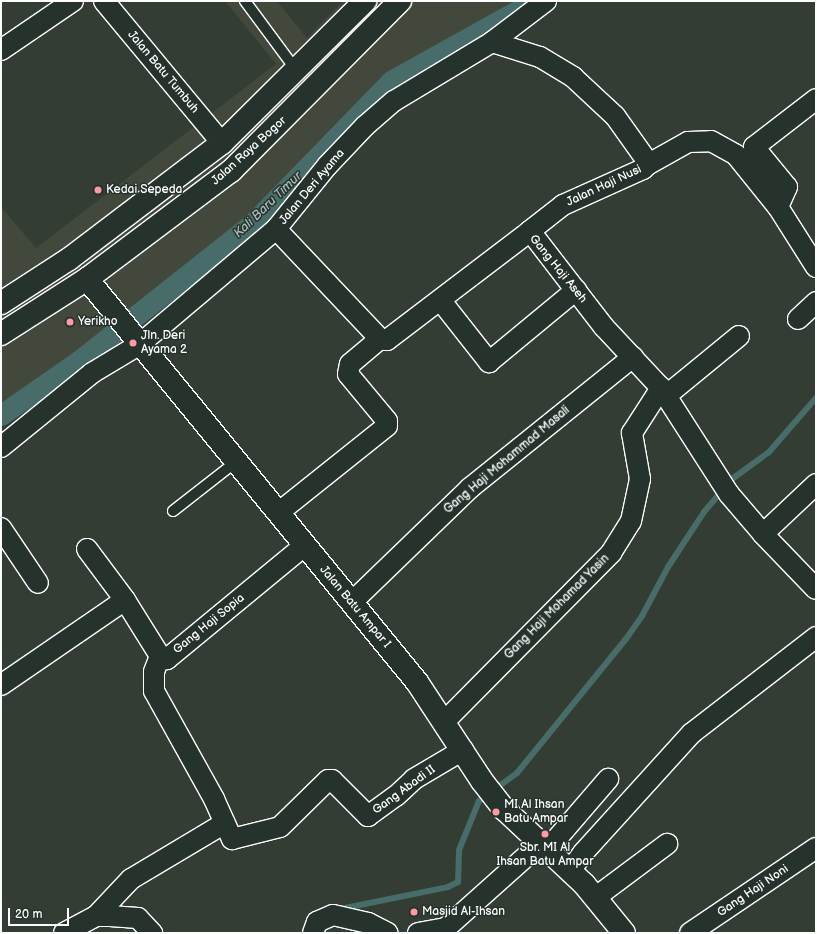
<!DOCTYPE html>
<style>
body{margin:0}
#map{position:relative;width:817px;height:934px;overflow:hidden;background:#333d34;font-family:"Balsamiq Sans",sans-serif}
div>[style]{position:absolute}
.built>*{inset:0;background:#42493c}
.stream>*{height:6px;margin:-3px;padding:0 3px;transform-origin:3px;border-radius:3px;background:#476c6a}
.canal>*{height:21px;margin:-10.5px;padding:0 10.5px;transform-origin:10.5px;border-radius:10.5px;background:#476c6a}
.roads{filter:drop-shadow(1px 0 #fff) drop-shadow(-1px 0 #fff) drop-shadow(0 1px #fff) drop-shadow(0 -1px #fff)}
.service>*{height:10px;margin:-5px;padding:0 5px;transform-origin:5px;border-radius:5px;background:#26332d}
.minor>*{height:20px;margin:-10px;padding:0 10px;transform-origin:10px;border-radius:10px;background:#26332d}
.tertiary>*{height:22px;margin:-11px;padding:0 11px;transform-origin:11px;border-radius:11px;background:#26332d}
.trunk>*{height:22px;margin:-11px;padding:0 11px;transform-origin:11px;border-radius:11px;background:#26332d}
.dots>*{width:11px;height:11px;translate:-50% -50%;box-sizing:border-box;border:2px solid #26332d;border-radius:50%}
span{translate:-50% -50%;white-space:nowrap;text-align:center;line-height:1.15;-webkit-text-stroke:3px #26332d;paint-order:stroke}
.street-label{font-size:12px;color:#fff}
.poi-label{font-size:12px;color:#fff}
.left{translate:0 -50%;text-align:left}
.water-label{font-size:13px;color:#acbdbc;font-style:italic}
.frame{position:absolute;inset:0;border:2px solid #fff;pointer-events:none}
.scale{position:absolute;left:8px;top:908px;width:61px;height:18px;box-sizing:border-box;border:2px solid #fff;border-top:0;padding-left:5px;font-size:12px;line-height:14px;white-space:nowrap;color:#fff;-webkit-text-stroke:3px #26332d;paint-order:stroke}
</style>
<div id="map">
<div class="built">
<div style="clip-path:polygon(225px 1px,277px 1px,307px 38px,343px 1px,529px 1px,502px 24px,376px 106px,136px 329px,1px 425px,1px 207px,36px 248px,276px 64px)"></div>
</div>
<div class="stream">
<div style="left:340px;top:909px;width:110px;rotate:-11.5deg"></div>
<div style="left:448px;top:887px;width:11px;rotate:-27deg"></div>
<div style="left:458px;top:882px;width:32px;rotate:-88deg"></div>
<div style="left:459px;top:850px;width:53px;rotate:-67.8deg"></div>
<div style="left:479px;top:801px;width:47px;rotate:-36.4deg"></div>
<div style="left:517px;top:773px;width:173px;rotate:-50.9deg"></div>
<div style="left:626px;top:639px;width:28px;rotate:-55deg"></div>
<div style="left:642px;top:616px;width:55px;rotate:-62deg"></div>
<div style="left:668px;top:567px;width:66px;rotate:-56.8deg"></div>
<div style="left:704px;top:512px;width:43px;rotate:-49.7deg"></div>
<div style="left:732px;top:479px;width:46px;rotate:-36.1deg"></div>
<div style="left:769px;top:452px;width:72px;rotate:-49deg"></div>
</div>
<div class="canal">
<div style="left:1px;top:415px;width:96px;rotate:-34.8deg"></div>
<div style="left:80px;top:360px;width:222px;rotate:-38.4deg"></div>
<div style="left:254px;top:222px;width:197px;rotate:-45.8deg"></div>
<div style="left:391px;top:81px;width:165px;rotate:-29.1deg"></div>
</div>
<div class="roads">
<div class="service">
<div style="left:245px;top:1px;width:86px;rotate:53.5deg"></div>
<div style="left:173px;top:511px;width:81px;rotate:-38deg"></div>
</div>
<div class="minor">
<div style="left:104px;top:1px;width:185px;rotate:50.3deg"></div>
<div style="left:492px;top:42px;width:50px;rotate:17.4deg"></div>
<div style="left:540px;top:57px;width:39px;rotate:31deg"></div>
<div style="left:573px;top:77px;width:57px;rotate:42.9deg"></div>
<div style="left:615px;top:116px;width:55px;rotate:54.6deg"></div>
<div style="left:647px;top:161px;width:4px;rotate:90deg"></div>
<div style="left:647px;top:165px;width:6px;rotate:135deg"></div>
<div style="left:643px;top:169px;width:88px;rotate:155.8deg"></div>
<div style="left:563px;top:205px;width:42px;rotate:141.8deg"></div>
<div style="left:1px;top:50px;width:87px;rotate:-34.2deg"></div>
<div style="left:647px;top:165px;width:47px;rotate:-29.3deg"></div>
<div style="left:688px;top:142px;width:23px;rotate:-2deg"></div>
<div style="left:711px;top:141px;width:29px;rotate:29deg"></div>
<div style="left:736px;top:155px;width:67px;rotate:51.1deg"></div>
<div style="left:778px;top:207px;width:71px;rotate:57.7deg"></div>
<div style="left:778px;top:207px;width:22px;rotate:-66deg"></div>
<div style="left:787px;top:187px;width:52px;rotate:-129.5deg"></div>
<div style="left:754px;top:147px;width:78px;rotate:-37.7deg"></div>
<div style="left:276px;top:229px;width:151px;rotate:46.6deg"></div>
<div style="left:380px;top:339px;width:7px;rotate:8deg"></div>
<div style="left:387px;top:340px;width:180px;rotate:-37.3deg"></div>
<div style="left:530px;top:231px;width:121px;rotate:52.4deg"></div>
<div style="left:604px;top:327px;width:83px;rotate:46.9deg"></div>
<div style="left:661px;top:388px;width:126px;rotate:57.3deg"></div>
<div style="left:729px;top:494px;width:52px;rotate:49.6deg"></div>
<div style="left:763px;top:534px;width:76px;rotate:46.1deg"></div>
<div style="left:441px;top:301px;width:78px;rotate:51.8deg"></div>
<div style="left:489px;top:362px;width:113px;rotate:-39.6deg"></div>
<div style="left:798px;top:319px;width:25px;rotate:-43deg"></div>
<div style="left:667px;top:395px;width:93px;rotate:-39.3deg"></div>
<div style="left:1px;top:447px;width:117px;rotate:-39.1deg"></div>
<div style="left:92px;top:373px;width:56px;rotate:-31.1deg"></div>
<div style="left:140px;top:344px;width:178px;rotate:-40.2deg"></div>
<div style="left:276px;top:229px;width:81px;rotate:-51deg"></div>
<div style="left:327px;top:166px;width:55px;rotate:-46.5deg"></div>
<div style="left:365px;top:126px;width:38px;rotate:-41deg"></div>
<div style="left:394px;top:101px;width:114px;rotate:-31deg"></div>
<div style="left:492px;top:42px;width:68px;rotate:-37.2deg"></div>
<div style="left:278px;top:513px;width:139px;rotate:-38.6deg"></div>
<div style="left:387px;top:426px;width:5px;rotate:-90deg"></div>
<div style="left:387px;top:421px;width:61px;rotate:-129.7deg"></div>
<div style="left:348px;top:374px;width:10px;rotate:-79deg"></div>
<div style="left:350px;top:364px;width:39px;rotate:-40deg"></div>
<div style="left:1px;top:528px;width:66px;rotate:56.1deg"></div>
<div style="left:763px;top:534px;width:73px;rotate:-43.3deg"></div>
<div style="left:304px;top:546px;width:178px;rotate:140.5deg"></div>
<div style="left:167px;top:659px;width:8px;rotate:-157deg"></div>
<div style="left:160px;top:656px;width:17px;rotate:111deg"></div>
<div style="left:154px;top:672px;width:19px;rotate:90deg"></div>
<div style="left:154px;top:691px;width:124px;rotate:60.9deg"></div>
<div style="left:214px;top:799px;width:44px;rotate:65.8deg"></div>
<div style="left:232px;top:839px;width:49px;rotate:-14deg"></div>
<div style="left:280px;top:827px;width:67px;rotate:-44.4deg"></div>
<div style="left:328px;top:780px;width:4px"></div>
<div style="left:332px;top:780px;width:51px;rotate:45deg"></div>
<div style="left:368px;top:816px;width:34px;rotate:-36deg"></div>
<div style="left:396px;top:796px;width:25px;rotate:-43deg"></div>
<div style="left:414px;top:779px;width:57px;rotate:-30.6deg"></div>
<div style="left:87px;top:549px;width:64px;rotate:53.3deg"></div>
<div style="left:125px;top:600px;width:66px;rotate:58deg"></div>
<div style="left:352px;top:602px;width:164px;rotate:-44deg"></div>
<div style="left:470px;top:488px;width:209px;rotate:-38.8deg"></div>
<div style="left:1px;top:685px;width:150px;rotate:-34.4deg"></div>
<div style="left:444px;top:722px;width:238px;rotate:-45.3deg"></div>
<div style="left:611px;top:553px;width:38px;rotate:-58deg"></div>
<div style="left:631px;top:521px;width:43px;rotate:-77.9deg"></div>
<div style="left:640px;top:479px;width:47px;rotate:-99.9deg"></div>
<div style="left:632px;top:433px;width:54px;rotate:-57.2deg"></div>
<div style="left:547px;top:850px;width:94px;rotate:-49.3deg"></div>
<div style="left:570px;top:871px;width:22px;rotate:-54deg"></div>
<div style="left:583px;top:853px;width:162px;rotate:-47.8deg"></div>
<div style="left:692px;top:733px;width:157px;rotate:-37.7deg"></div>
<div style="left:596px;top:897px;width:89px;rotate:-36.7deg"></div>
<div style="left:96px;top:916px;width:51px;rotate:-46.6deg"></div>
<div style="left:131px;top:879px;width:109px;rotate:-30.8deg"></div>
<div style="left:64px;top:933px;width:36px;rotate:-28deg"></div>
<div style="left:96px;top:916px;width:14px"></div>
<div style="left:110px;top:916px;width:28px;rotate:4deg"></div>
<div style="left:138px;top:918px;width:21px;rotate:47deg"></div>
<div style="left:313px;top:933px;width:12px;rotate:-70deg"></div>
<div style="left:317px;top:922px;width:17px;rotate:-24deg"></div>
<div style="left:333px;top:915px;width:36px;rotate:13deg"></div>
<div style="left:368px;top:923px;width:22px;rotate:27deg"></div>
<div style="left:418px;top:933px;width:28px;rotate:-10deg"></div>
<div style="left:446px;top:928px;width:126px;rotate:-41.8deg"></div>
<div style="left:690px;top:933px;width:152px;rotate:-34deg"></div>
</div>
<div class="tertiary">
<div style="left:87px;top:279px;width:521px;rotate:50.69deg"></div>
<div style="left:417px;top:682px;width:118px;rotate:56.7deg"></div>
<div style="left:482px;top:781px;width:36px;rotate:52deg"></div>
<div style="left:504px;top:809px;width:110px;rotate:43.2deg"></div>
<div style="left:584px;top:884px;width:63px;rotate:50.8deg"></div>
</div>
<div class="trunk">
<div style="left:1px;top:303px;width:81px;rotate:-32.9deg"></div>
<div style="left:69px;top:259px;width:192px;rotate:-37.2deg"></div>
<div style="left:222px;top:143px;width:202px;rotate:-44.8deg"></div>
<div style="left:1px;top:334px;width:102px;rotate:-32.6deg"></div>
<div style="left:87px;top:279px;width:180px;rotate:-36.9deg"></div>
<div style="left:231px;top:171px;width:240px;rotate:-45.2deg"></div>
</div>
</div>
<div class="dots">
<div style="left:98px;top:190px;background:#ff9aa2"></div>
<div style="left:70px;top:322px;background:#ff9aa2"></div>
<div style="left:133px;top:343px;background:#ff9aa2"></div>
<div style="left:496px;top:812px;background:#ff9aa2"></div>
<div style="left:545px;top:834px;background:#ff9aa2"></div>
<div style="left:414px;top:912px;background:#ff9aa2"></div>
</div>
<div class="street-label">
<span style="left:163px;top:72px;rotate:50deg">Jalan Batu Tumbuh</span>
<span style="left:249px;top:151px;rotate:-42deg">Jalan Raya Bogor</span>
<span style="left:604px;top:186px;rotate:-25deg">Jalan Haji Nusi</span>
<span style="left:312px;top:187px;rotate:-50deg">Jalan Deri Ayama</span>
<span style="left:558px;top:269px;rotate:51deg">Gang Haji Aseh</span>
<span style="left:507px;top:460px;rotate:-40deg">Gang Haji Mohammad Masali</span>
<span style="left:355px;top:607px;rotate:50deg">Jalan Batu Ampar I</span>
<span style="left:557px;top:607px;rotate:-45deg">Gang Haji Mohamad Yasin</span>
<span style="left:209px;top:624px;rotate:-39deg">Gang Haji Sopia</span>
<span style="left:404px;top:790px;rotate:-36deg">Gang Abadi II</span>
<span style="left:753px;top:891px;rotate:-34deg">Gang Haji Noni</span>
</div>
<div class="poi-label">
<span class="left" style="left:106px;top:190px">Kedai Sepeda</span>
<span class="left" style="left:78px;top:322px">Yerikho</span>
<span class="left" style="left:141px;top:343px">Jln. Deri<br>Ayama 2</span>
<span class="left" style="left:504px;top:812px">MI Al Ihsan<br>Batu Ampar</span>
<span style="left:545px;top:855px">Sbr. MI Al<br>Ihsan Batu Ampar</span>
<span class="left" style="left:422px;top:912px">Masjid Al-Ihsan</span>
</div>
<div class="water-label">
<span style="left:268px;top:205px;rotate:-44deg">Kali Baru Timur</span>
</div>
<div class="frame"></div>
<div class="scale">20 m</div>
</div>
